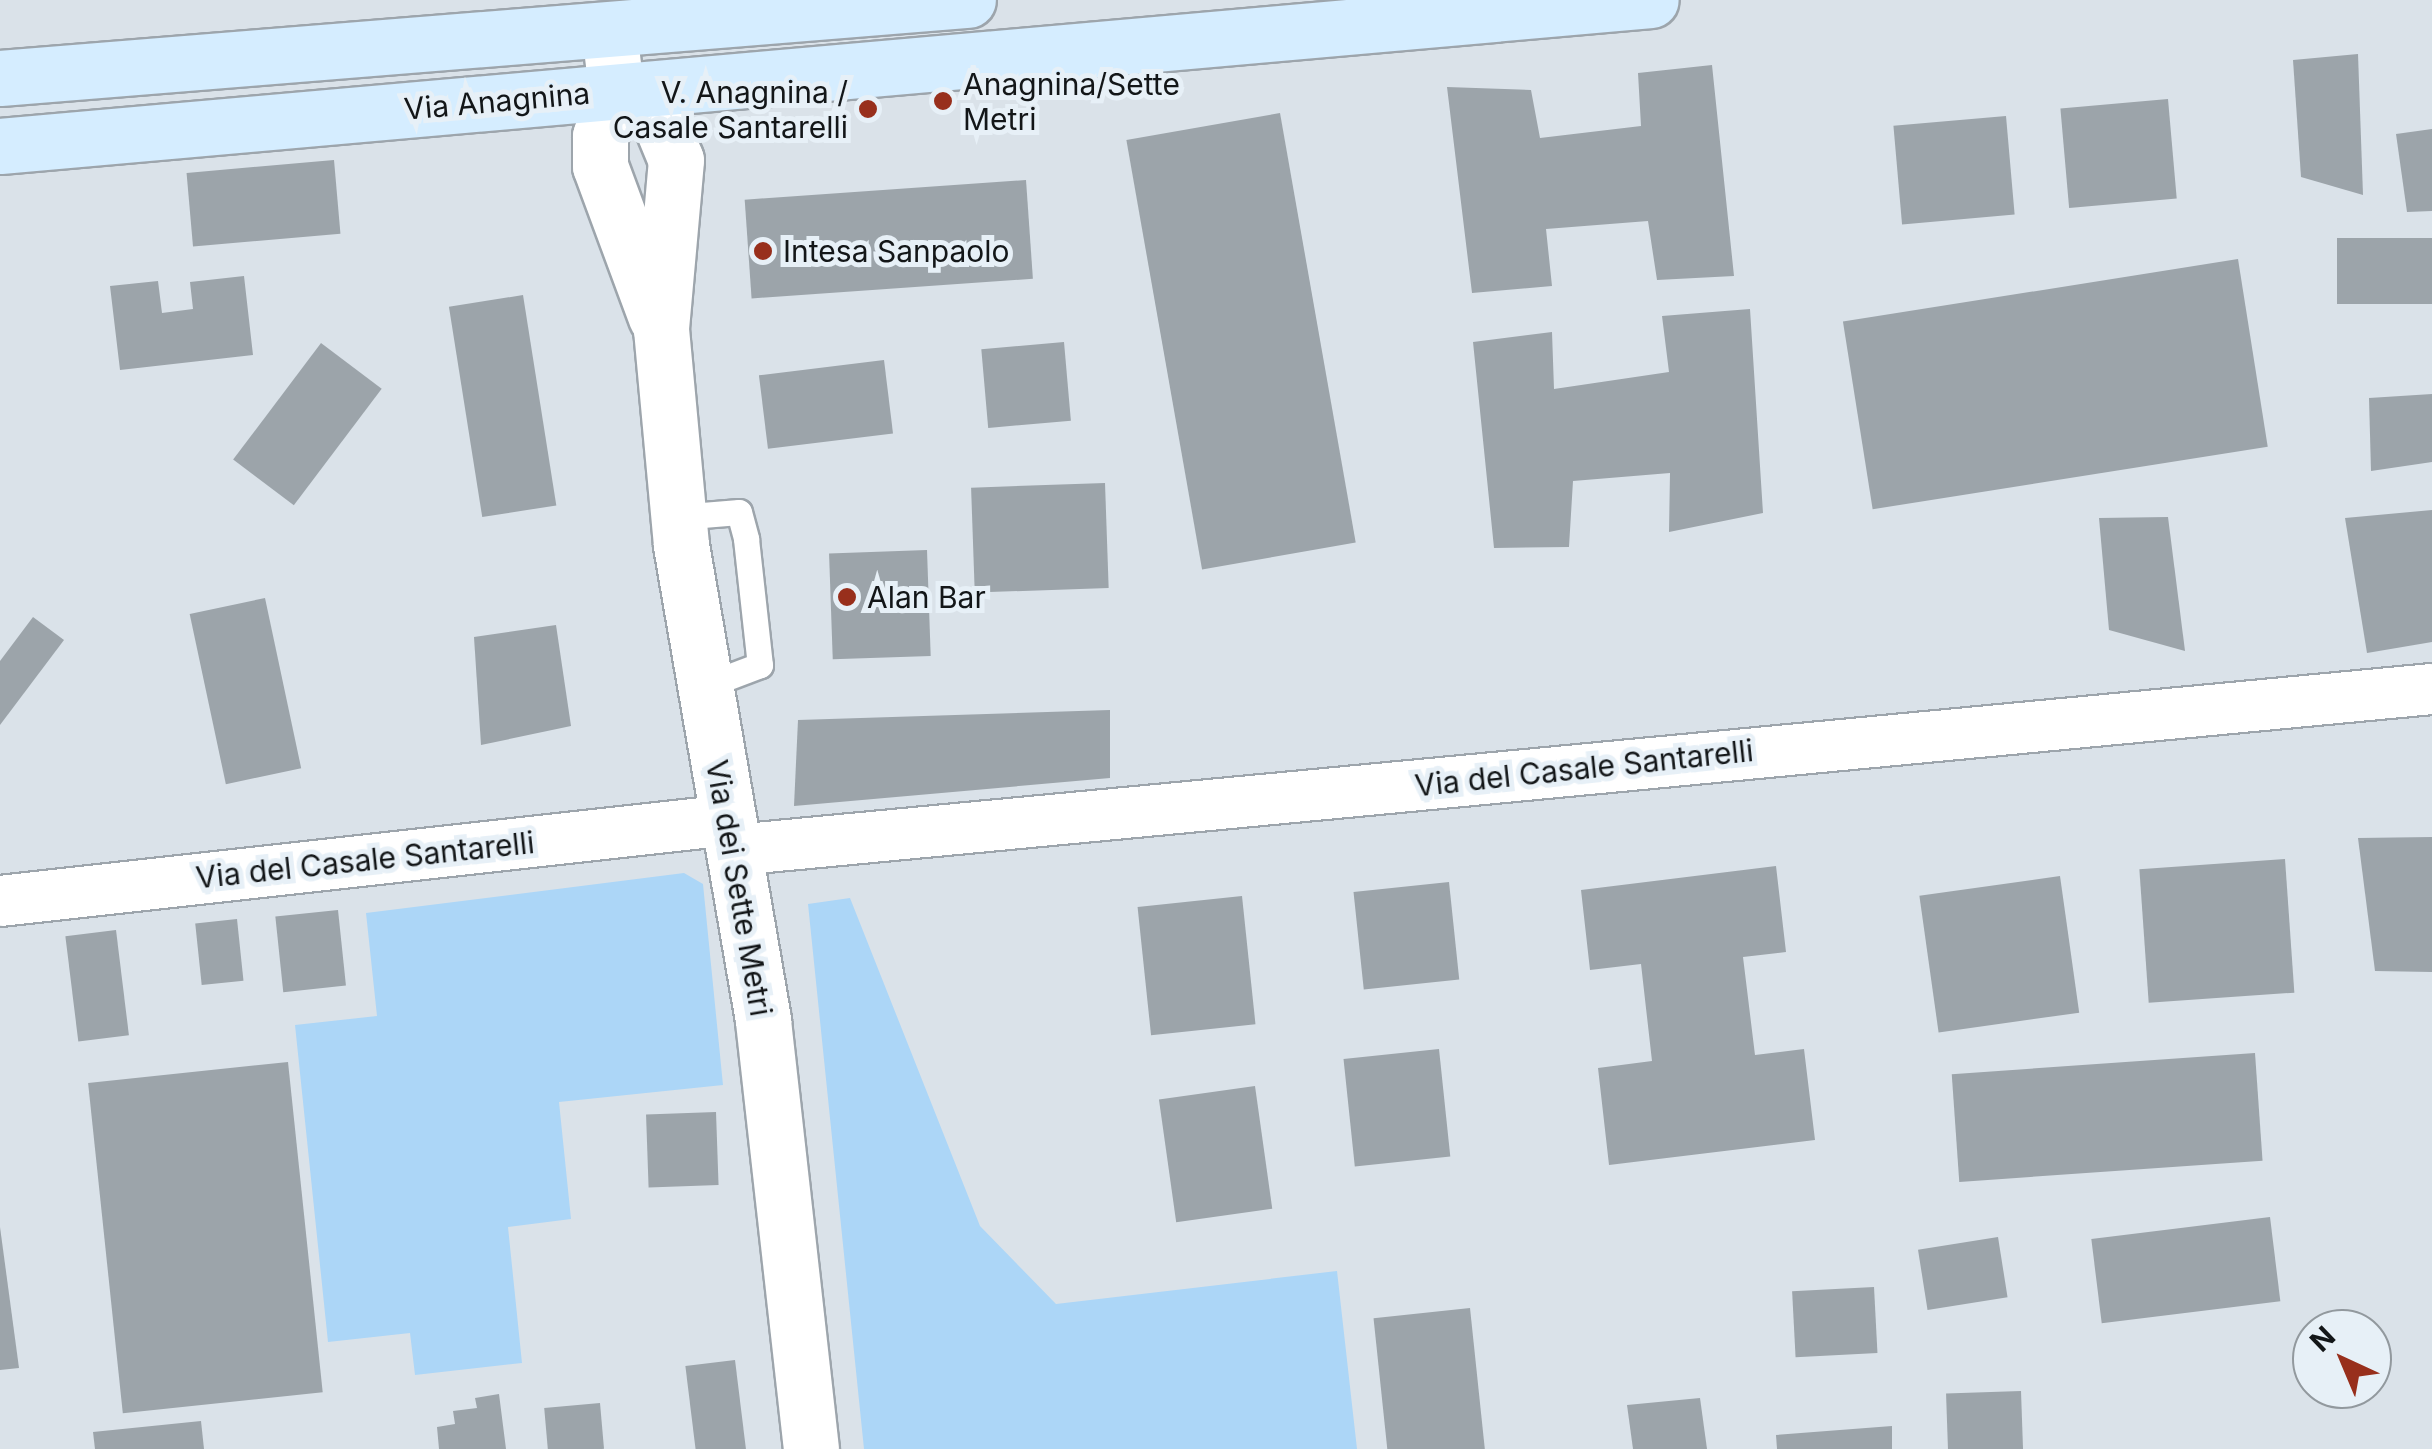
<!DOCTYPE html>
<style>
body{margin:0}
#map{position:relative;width:2432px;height:1449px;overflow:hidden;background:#dae2e9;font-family:Inter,sans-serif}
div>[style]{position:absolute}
.green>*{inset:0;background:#acd6f7}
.building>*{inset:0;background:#9ca4aa;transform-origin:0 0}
.roads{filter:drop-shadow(2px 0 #9da5ac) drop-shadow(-2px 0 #9da5ac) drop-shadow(0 2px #9da5ac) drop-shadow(0 -2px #9da5ac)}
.service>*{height:25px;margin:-12.5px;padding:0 12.5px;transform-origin:12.5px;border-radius:12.5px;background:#fff}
.minor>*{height:50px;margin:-25px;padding:0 25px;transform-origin:25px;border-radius:25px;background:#fff}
.tertiary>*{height:55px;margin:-27.5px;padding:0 27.5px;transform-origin:27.5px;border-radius:27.5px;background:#fff}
.secondary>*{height:55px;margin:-27.5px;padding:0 27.5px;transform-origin:27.5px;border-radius:27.5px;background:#d5edff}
.dots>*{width:28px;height:28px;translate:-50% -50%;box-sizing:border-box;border:5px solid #e7f0f7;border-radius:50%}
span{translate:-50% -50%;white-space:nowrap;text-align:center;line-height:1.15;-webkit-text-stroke:10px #e7f0f7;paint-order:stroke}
.poi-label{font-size:30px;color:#131618}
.left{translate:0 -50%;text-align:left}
.right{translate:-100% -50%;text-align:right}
.street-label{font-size:30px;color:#131618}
.north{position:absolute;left:2292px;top:1309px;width:100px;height:100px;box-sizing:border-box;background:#e7f0f7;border:2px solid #92999e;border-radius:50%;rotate:316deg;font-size:28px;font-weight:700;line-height:40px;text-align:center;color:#131618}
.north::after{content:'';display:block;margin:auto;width:35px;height:45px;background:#982f1c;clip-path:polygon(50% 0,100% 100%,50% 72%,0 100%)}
</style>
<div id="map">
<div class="green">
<div style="clip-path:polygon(684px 873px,703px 884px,723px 1085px,559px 1102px,571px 1219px,508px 1227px,522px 1363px,415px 1375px,410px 1333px,328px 1342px,295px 1025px,377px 1016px,366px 913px)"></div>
<div style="clip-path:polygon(850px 898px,980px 1226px,1056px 1304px,1337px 1271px,1357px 1449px,864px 1449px,808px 904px)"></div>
</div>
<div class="building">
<div style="clip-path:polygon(2358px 54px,2363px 195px,2301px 177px,2293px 60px)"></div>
<div style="clip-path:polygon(1712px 65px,1734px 276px,1657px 280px,1648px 221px,1546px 229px,1552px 286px,1472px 293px,1447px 87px,1531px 90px,1540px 138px,1641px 126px,1638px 73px)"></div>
<div style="left:2168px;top:99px;width:100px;height:108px;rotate:85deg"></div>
<div style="left:1280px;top:113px;width:436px;height:156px;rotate:80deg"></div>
<div style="left:2006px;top:116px;width:99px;height:113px;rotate:85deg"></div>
<div style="clip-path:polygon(2432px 129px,2432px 211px,2407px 212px,2396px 134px)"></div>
<div style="left:334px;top:160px;width:74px;height:148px;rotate:85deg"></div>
<div style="left:1026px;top:180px;width:99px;height:282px;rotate:86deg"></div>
<div style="left:2432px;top:238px;width:66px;height:95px;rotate:90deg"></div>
<div style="left:2238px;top:259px;width:190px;height:400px;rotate:81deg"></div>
<div style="clip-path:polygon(244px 276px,253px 355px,120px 370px,110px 286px,158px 281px,162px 313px,193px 309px,190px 282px)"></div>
<div style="left:523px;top:295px;width:213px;height:75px;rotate:81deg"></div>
<div style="clip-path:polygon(1750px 309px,1763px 513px,1669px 532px,1670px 473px,1573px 481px,1569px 547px,1494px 548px,1473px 342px,1552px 332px,1554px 389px,1669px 372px,1662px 316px)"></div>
<div style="left:1064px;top:342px;width:79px;height:83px;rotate:85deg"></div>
<div style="left:321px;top:343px;width:76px;height:146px;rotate:37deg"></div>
<div style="left:884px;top:360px;width:74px;height:126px;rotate:83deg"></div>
<div style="clip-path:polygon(2432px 394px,2432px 462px,2371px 471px,2369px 398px)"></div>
<div style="left:1105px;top:483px;width:105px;height:134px;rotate:88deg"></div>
<div style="clip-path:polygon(2432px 510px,2432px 642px,2367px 653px,2345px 518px)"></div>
<div style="clip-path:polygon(2168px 517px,2185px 651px,2109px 630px,2099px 518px)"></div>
<div style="left:927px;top:550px;width:106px;height:98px;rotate:88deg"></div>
<div style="left:265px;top:598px;width:174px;height:77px;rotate:78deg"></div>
<div style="clip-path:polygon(33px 617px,64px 640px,0 725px,0 661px)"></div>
<div style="clip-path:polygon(556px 625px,571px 726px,481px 745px,474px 637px)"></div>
<div style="clip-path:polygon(1110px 710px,1110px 778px,794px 806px,798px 720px)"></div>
<div style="clip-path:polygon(2432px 837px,2432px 972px,2375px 971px,2358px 838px)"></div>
<div style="left:2285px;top:859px;width:134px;height:146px;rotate:86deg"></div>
<div style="clip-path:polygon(1776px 866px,1786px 952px,1743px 957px,1755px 1055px,1804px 1049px,1815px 1140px,1609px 1165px,1598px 1068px,1652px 1061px,1641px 964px,1590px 970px,1581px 890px)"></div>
<div style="left:2060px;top:876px;width:138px;height:142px;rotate:82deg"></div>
<div style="left:1449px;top:882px;width:98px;height:96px;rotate:84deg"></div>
<div style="left:1242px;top:896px;width:129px;height:105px;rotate:84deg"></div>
<div style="left:338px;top:910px;width:76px;height:63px;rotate:84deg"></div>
<div style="left:237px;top:919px;width:62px;height:42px;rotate:84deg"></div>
<div style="left:116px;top:930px;width:106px;height:51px;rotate:83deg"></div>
<div style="left:1439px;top:1049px;width:108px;height:96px;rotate:84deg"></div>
<div style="left:2255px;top:1053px;width:108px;height:304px;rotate:86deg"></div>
<div style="left:288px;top:1062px;width:332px;height:201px;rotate:84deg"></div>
<div style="left:1255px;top:1086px;width:124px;height:97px;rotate:82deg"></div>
<div style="left:716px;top:1112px;width:73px;height:70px;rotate:88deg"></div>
<div style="left:2270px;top:1217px;width:85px;height:180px;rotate:83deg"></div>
<div style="clip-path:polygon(0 1227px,19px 1368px,0 1370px)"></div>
<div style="left:1998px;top:1237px;width:61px;height:81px;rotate:81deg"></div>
<div style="left:1874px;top:1287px;width:66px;height:82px;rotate:87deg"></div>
<div style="left:1470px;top:1308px;width:142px;height:97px;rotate:84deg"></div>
<div style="left:735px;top:1360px;width:90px;height:50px;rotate:83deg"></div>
<div style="left:2021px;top:1391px;width:58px;height:75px;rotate:88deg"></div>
<div style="clip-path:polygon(499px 1394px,506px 1449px,439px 1449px,437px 1427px,455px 1424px,453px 1411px,477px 1408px,475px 1398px)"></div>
<div style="clip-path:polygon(1700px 1398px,1707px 1449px,1633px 1449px,1627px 1405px)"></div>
<div style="left:600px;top:1403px;width:46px;height:56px;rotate:85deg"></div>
<div style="clip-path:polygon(201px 1421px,204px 1449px,95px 1449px,93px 1432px)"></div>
<div style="clip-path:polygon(1892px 1426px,1892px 1449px,1777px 1449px,1776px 1435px)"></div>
</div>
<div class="roads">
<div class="service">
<div style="left:678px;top:517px;width:61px;rotate:-4.7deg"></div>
<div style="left:739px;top:512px;width:28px;rotate:75deg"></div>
<div style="left:746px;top:539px;width:127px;rotate:83.7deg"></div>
<div style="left:760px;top:665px;width:62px;rotate:159.2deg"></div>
</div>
<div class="minor">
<div style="left:735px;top:850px;width:1705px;rotate:-5.42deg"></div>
<div style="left:0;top:901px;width:733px;rotate:-6.34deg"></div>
</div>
<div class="tertiary">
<div style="left:612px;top:56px;width:34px;rotate:83deg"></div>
<div style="left:616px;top:90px;width:49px;rotate:109.2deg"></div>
<div style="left:600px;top:136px;width:30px;rotate:90deg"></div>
<div style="left:600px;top:166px;width:161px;rotate:69.7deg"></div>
<div style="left:616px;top:90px;width:52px;rotate:34deg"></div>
<div style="left:659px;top:119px;width:44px;rotate:67.5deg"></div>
<div style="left:676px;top:160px;width:170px;rotate:95.1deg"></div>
<div style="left:661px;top:329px;width:217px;rotate:84.7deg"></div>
<div style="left:681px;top:545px;width:483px;rotate:80.2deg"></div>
<div style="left:763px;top:1021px;width:431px;rotate:83.6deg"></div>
</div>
<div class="secondary">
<div style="left:0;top:78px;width:971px;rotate:-4.61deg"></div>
<div style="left:0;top:146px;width:1657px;rotate:-5.05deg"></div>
</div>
</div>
<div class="dots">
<div style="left:943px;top:101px;background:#982f1c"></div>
<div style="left:868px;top:109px;background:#982f1c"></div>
<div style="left:763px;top:251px;background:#982f1c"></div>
<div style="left:847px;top:597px;background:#982f1c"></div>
</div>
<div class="poi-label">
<span class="left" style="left:963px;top:101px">Anagnina/Sette<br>Metri</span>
<span class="right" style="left:848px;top:109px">V. Anagnina /<br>Casale Santarelli</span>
<span class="left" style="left:783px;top:251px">Intesa Sanpaolo</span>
<span class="left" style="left:867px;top:597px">Alan Bar</span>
</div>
<div class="street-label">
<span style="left:497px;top:101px;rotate:-5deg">Via Anagnina</span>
<span style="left:1584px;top:768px;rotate:-6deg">Via del Casale Santarelli</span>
<span style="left:365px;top:860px;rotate:-6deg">Via del Casale Santarelli</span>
<span style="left:739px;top:888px;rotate:80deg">Via dei Sette Metri</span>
</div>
<div class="north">N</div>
</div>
